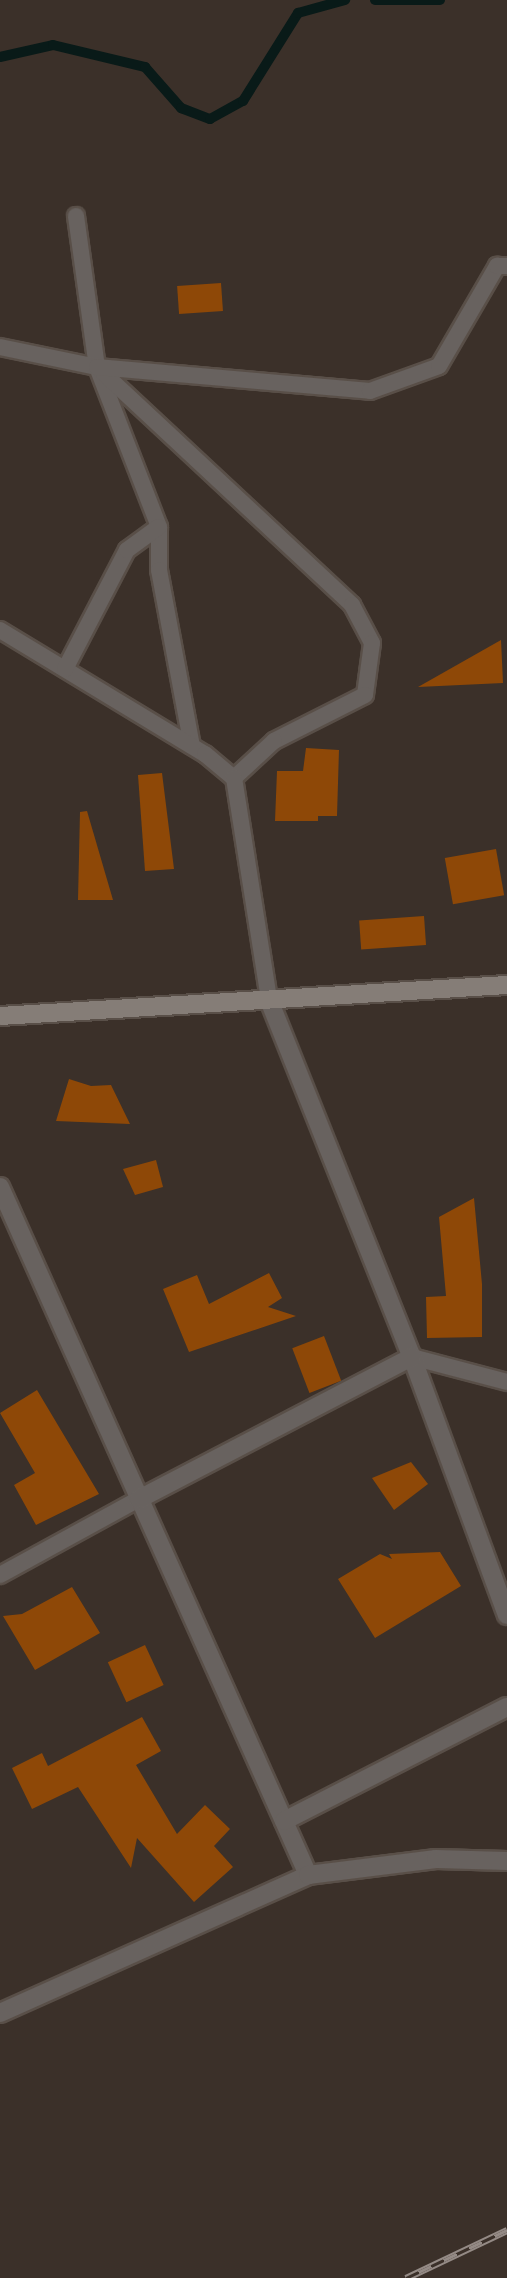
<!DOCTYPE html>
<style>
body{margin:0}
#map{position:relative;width:507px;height:2278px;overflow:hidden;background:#3b3029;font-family:"Asap Condensed",sans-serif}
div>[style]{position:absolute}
.stream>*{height:10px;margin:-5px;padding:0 5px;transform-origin:5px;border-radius:5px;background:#091a18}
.building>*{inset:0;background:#8e4807;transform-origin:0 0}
.roads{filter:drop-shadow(2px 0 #594f48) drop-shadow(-2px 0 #594f48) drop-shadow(0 2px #594f48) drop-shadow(0 -2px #594f48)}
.lane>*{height:16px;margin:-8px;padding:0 8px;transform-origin:8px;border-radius:8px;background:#68625f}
.street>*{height:18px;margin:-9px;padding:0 9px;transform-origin:9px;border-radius:9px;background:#68625f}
.secondary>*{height:18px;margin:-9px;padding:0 9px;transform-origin:9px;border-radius:9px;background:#857d77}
.rail>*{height:7px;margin-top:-3.5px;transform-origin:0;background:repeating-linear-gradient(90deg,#3b3029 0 14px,#948a85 0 28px);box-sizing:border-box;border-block:2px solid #948a85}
span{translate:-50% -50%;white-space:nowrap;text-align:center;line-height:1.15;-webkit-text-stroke:6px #3b3029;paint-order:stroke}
</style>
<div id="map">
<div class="stream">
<div style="left:375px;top:0;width:65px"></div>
<div style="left:0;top:57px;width:54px;rotate:-12.8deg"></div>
<div style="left:53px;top:45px;width:95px;rotate:13.4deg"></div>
<div style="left:145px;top:67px;width:55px;rotate:48.7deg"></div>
<div style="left:181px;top:108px;width:31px;rotate:21deg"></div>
<div style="left:210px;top:119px;width:38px;rotate:-29deg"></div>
<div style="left:243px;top:101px;width:104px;rotate:-58deg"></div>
<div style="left:298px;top:13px;width:49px;rotate:-15.5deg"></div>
</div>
<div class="building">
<div style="left:221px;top:283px;width:28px;height:44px;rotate:86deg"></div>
<div style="clip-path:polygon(501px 640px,503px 683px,418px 687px)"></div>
<div style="clip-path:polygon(306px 748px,339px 750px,337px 816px,318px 816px,318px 821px,275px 821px,277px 771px,303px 771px)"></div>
<div style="clip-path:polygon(162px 773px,174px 869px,145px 871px,138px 775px)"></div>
<div style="clip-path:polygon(87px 811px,113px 900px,78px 900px,80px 812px)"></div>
<div style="left:496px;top:849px;width:47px;height:52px;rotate:80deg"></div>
<div style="left:424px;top:916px;width:29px;height:65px;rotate:86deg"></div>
<div style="clip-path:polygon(69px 1079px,91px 1086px,111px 1085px,130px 1124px,56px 1121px)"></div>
<div style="clip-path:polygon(156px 1160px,163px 1187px,135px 1195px,123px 1169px)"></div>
<div style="clip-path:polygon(474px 1198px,482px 1284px,482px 1337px,427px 1338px,426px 1297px,446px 1296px,439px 1217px)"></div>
<div style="clip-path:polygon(269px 1273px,282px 1298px,268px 1307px,296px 1316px,189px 1352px,163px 1289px,197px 1275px,209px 1304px)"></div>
<div style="left:324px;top:1336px;width:48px;height:34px;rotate:69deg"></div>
<div style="clip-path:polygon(37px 1390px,99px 1494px,36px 1525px,14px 1485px,35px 1473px,0 1413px)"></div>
<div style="clip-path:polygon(411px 1462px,428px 1484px,394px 1510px,372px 1478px)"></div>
<div style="clip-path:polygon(440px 1552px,461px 1586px,375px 1638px,338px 1579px,380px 1554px,392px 1559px,389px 1554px)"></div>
<div style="clip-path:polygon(72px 1587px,100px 1633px,35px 1670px,3px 1616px,22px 1614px)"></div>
<div style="left:145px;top:1645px;width:44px;height:41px;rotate:65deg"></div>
<div style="clip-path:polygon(142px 1717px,161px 1751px,136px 1765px,177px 1834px,205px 1805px,230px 1829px,214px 1846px,233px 1867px,194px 1902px,137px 1838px,131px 1868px,78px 1787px,32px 1809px,12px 1768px,42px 1753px,48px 1766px)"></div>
</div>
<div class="roads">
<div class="lane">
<div style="left:76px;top:216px;width:152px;rotate:82.1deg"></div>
<div style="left:97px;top:367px;width:172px;rotate:68.8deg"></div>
<div style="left:159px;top:527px;width:43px;rotate:90deg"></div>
<div style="left:159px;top:570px;width:179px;rotate:79.4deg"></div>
<div style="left:0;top:347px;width:99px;rotate:11.7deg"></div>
<div style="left:97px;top:367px;width:349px;rotate:43deg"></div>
<div style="left:352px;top:605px;width:43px;rotate:62.2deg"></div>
<div style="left:372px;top:643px;width:52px;rotate:97.7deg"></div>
<div style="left:365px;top:695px;width:102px;rotate:153.2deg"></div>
<div style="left:274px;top:741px;width:54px;rotate:137.2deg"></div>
<div style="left:97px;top:367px;width:274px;rotate:5deg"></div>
<div style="left:370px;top:391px;width:73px;rotate:-19.9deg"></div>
<div style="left:439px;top:366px;width:116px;rotate:-59.9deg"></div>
<div style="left:497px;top:266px;width:10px"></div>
<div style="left:0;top:630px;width:240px;rotate:31.2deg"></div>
<div style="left:205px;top:754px;width:38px;rotate:40deg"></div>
<div style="left:234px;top:778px;width:225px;rotate:81deg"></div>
<div style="left:65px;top:669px;width:134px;rotate:-62.5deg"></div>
<div style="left:127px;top:550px;width:39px;rotate:-36deg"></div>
<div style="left:412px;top:1357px;width:98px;rotate:14.7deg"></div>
<div style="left:0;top:1575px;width:158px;rotate:-28.7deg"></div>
</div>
<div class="street">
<div style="left:269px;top:1000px;width:385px;rotate:68.2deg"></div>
<div style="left:412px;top:1357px;width:275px;rotate:69.8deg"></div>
<div style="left:0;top:1187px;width:754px;rotate:65.88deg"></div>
<div style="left:139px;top:1499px;width:308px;rotate:-27.5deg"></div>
<div style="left:284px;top:1821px;width:250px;rotate:-27.1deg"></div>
<div style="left:0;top:2013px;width:338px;rotate:-24.1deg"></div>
<div style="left:308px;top:1875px;width:129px;rotate:-7.1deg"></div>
<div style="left:436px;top:1859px;width:71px;rotate:1.6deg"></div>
</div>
<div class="secondary">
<div style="left:0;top:1016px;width:508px;rotate:-3.5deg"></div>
</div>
</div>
<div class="rail">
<div style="left:406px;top:2278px;width:112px;rotate:-25.4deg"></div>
</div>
</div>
